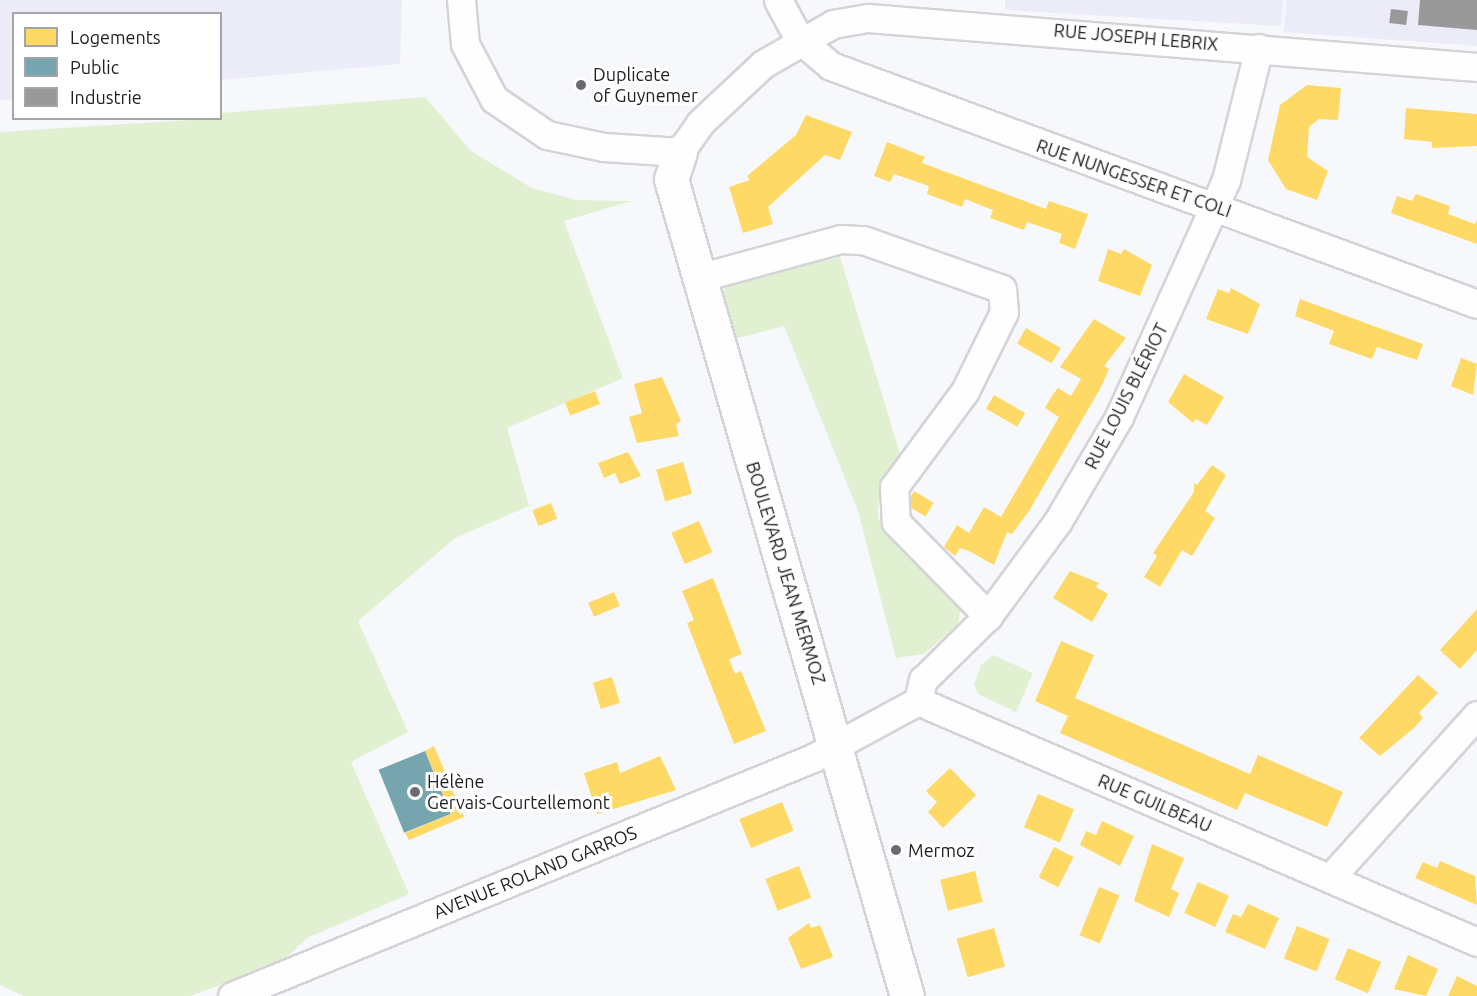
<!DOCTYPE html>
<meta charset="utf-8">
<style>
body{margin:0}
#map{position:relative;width:1477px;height:996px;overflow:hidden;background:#f7f8fc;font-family:Ubuntu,sans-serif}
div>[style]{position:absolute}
.built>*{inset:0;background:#ebecf8}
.green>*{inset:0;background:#e0f0d1}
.homes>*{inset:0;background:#ffd966;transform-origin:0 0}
.public>*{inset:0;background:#76a5af;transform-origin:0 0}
.industry>*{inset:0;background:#999;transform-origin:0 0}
.roads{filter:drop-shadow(2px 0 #d4d4d8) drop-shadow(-2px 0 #d4d4d8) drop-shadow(0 2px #d4d4d8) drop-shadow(0 -2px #d4d4d8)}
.street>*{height:27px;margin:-13.5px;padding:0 13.5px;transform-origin:13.5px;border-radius:13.5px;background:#fefeff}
.secondary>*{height:33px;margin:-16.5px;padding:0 16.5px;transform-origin:16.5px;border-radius:16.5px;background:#fefeff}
.dots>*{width:16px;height:16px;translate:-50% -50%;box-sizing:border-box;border:3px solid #fff;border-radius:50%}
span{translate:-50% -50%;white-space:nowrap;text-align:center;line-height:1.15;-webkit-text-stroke:6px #fff;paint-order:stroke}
.street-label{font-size:18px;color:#1f1f23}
.poi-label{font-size:18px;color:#1f1f23}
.left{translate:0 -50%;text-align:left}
.legend{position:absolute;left:12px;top:12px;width:210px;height:108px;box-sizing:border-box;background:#fff;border:2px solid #a5a5a7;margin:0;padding:8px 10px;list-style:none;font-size:18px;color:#1f1f23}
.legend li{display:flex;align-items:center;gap:12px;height:30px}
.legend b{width:30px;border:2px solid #a5a5a7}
</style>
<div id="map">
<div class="built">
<div style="clip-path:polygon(0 0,402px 0,400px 64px,221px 80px,220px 14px,14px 14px,13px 99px,0 100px)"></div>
<div style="clip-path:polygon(1005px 0,1283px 0,1281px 26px,1005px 10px)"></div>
<div style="clip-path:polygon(1287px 0,1477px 0,1477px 46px,1283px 32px)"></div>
</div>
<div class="green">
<div style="clip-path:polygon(425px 97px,471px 151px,532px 188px,576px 200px,631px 201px,564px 221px,623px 378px,507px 428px,529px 506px,455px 538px,358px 621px,408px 732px,351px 762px,409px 894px,307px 938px,283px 961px,191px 996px,24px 996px,0 985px,0 132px,220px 118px,221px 113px)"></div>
<div style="clip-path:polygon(825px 253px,828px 260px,840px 257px,902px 460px,879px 494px,878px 518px,961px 606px,958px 624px,924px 654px,896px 658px,858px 511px,784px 326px,734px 339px,722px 295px,728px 283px)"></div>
<div style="clip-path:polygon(993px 655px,1033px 673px,1016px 712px,978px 694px,974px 684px,981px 665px)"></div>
</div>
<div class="homes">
<div style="clip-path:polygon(1307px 85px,1341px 88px,1338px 120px,1319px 119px,1309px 127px,1307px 157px,1328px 171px,1317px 200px,1286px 189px,1268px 160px,1280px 105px)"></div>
<div style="clip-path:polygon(1406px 108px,1477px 114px,1477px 146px,1432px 148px,1432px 142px,1404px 139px)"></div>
<div style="clip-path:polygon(806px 115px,852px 132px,840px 160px,825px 155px,768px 207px,773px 224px,743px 233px,729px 187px,750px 180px,747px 176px,796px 135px)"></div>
<div style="clip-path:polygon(887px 142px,925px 157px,922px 163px,1046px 209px,1049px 201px,1088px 214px,1075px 249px,1059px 243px,1062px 234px,1027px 222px,1024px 230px,990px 218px,993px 210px,965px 199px,962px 207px,927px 194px,929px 186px,894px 174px,890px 182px,874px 176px)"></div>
<div style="clip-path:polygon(1416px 194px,1450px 206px,1448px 214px,1475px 224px,1477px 220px,1477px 244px,1391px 213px,1397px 196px,1412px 201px)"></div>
<div style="clip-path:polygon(1108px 249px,1121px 254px,1124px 249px,1152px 265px,1140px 296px,1098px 281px)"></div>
<div style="clip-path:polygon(1231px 288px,1260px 304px,1248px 334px,1206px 319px,1218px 289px,1229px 293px)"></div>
<div style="clip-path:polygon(1300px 299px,1423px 344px,1417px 360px,1377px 347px,1372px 359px,1329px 344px,1334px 331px,1295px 316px)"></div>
<div style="clip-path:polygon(1094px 319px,1126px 338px,1104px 366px,1109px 369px,1100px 389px,1029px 511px,1012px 534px,1007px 532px,994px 565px,969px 551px,960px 548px,955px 556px,944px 547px,957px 525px,969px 533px,984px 507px,1001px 517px,1059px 417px,1045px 408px,1051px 397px,1058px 388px,1071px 396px,1081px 379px,1060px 367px)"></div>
<div style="left:1026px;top:328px;width:40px;height:18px;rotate:30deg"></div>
<div style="clip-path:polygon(1461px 358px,1477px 364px,1473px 395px,1451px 386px)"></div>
<div style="clip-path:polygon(1184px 374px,1224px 397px,1207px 425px,1196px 419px,1193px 423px,1168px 402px)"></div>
<div style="clip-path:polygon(662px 377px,681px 421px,676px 424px,679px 436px,637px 443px,629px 417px,642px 413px,634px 384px)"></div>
<div style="left:595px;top:391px;width:14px;height:32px;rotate:69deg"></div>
<div style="left:994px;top:395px;width:36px;height:16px;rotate:30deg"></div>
<div style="clip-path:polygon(628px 452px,641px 476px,620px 484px,615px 473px,604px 478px,598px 463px)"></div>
<div style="left:683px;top:462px;width:33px;height:28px;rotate:74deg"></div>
<div style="clip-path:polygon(1212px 465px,1226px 475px,1205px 511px,1215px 518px,1192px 556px,1182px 550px,1160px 587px,1144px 577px,1157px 556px,1153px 553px,1194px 492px,1194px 483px,1197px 485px)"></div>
<div style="left:914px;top:491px;width:23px;height:16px;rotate:31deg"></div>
<div style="left:551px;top:503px;width:17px;height:20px;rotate:69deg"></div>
<div style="left:699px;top:521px;width:34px;height:30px;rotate:67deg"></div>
<div style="clip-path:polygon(1070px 571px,1099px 583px,1096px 587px,1108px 594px,1092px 622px,1053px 598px)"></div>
<div style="clip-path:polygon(713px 578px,742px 654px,729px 659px,735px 674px,741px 671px,766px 731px,734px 744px,687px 623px,694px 620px,682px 591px)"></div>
<div style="left:614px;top:592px;width:15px;height:28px;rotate:67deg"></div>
<div style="clip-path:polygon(1477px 609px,1477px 650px,1460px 669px,1440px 650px)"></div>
<div style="clip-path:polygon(1061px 641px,1094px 655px,1075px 698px,1250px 774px,1258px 755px,1343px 792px,1327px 827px,1245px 793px,1237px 810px,1060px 733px,1068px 716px,1035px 701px)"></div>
<div style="clip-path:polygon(1418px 675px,1438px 693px,1419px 713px,1423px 718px,1414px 728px,1380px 756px,1359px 738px)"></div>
<div style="left:612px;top:677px;width:27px;height:20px;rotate:73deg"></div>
<div style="clip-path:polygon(434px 746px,464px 817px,409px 840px,405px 833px,451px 814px,425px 751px)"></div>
<div style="clip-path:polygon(660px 756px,676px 790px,597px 814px,584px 773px,617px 762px,620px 773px)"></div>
<div style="clip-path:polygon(950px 768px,976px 795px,943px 828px,928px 812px,937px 802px,926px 791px)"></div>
<div style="left:1038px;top:794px;width:39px;height:36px;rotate:23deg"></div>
<div style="left:782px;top:802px;width:31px;height:46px;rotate:68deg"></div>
<div style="clip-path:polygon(1102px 821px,1134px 836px,1120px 866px,1080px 845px,1086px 831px,1096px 835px)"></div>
<div style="clip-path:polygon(1152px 844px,1184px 858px,1171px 889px,1179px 893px,1169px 917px,1134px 901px)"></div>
<div style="left:1054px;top:847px;width:22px;height:34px;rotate:27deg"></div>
<div style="clip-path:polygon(1440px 861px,1475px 876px,1477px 905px,1415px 878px,1423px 862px,1437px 868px)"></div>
<div style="left:799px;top:866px;width:34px;height:36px;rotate:69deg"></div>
<div style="left:975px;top:871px;width:32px;height:36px;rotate:76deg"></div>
<div style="left:1198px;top:882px;width:34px;height:34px;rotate:24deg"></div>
<div style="left:1099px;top:887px;width:22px;height:52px;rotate:22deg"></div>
<div style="clip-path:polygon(1248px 904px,1279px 918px,1265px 949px,1225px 932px,1233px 914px,1241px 917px)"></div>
<div style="clip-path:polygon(809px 923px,811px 928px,820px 925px,833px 957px,801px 969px,788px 938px)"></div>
<div style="left:1297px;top:926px;width:35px;height:35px;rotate:22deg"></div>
<div style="left:994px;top:928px;width:40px;height:39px;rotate:74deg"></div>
<div style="left:1348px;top:948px;width:36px;height:34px;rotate:23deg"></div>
<div style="clip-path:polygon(1408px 955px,1438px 969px,1426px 996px,1394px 989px)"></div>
<div style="clip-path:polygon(1457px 976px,1477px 986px,1477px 996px,1448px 996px)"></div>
</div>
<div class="public">
<div style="left:425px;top:751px;width:68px;height:50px;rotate:68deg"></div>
</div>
<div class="industry">
<div style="clip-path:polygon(1420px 0,1477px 0,1477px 30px,1418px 25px)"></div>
<div style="left:1391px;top:9px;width:17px;height:14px;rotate:7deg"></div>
</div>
<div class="roads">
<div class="street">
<div style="left:461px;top:0;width:44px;rotate:84.8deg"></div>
<div style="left:465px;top:44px;width:62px;rotate:62.2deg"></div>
<div style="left:494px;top:99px;width:64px;rotate:34.2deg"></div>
<div style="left:547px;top:135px;width:58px;rotate:11.9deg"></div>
<div style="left:604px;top:147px;width:76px;rotate:3.8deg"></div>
<div style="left:680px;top:152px;width:35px;rotate:-55deg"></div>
<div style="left:700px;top:123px;width:86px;rotate:-43.1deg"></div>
<div style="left:763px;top:64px;width:81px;rotate:-29.7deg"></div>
<div style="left:833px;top:24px;width:36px;rotate:-10deg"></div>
<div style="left:868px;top:18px;width:611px;rotate:4.6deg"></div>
<div style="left:778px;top:0;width:44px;rotate:61.7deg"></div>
<div style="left:799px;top:39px;width:42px;rotate:40.2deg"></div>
<div style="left:831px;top:66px;width:688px;rotate:20.22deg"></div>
<div style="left:698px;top:278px;width:148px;rotate:-15.3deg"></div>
<div style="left:841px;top:239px;width:22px;rotate:3deg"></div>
<div style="left:863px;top:240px;width:147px;rotate:19.4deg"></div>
<div style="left:1002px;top:289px;width:23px;rotate:85deg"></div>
<div style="left:1004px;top:312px;width:88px;rotate:116.3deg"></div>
<div style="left:965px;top:391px;width:119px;rotate:126.5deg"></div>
<div style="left:894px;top:487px;width:35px;rotate:87deg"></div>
<div style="left:896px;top:522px;width:132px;rotate:45.6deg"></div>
<div style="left:918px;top:701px;width:22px;rotate:-77deg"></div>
<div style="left:923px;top:680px;width:91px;rotate:-44.6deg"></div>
<div style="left:988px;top:616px;width:118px;rotate:-53.6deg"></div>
<div style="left:1058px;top:521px;width:121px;rotate:-59.6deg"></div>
<div style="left:1119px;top:417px;width:260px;rotate:-65.7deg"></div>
<div style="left:1226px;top:180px;width:136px;rotate:-76deg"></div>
<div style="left:1330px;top:878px;width:219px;rotate:-48deg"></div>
<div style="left:232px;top:996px;width:628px;rotate:-22.28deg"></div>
<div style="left:813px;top:758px;width:119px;rotate:-28.5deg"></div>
<div style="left:918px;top:701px;width:609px;rotate:23.32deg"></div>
</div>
<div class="secondary">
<div style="left:680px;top:152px;width:28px;rotate:108deg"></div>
<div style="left:671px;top:179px;width:850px;rotate:73.89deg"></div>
</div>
</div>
<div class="dots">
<div style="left:581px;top:85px;background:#6b6b6f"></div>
<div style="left:415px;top:792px;background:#6b6b6f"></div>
<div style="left:896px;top:850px;background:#6b6b6f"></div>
</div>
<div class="street-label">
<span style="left:1136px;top:37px;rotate:5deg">RUE JOSEPH LEBRIX</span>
<span style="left:1134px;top:178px;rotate:19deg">RUE NUNGESSER ET COLI</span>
<span style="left:1126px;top:396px;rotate:-63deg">RUE LOUIS BLÉRIOT</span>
<span style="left:786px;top:573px;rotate:73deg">BOULEVARD JEAN MERMOZ</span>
<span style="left:1155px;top:803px;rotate:23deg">RUE GUILBEAU</span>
<span style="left:535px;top:872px;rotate:-22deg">AVENUE ROLAND GARROS</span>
</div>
<div class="poi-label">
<span class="left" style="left:593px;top:85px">Duplicate<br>of Guynemer</span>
<span class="left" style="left:427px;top:792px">Hélène<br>Gervais-Courtellemont</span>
<span class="left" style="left:908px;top:850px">Mermoz</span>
</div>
<ul class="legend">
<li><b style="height:16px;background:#ffd966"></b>Logements</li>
<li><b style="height:16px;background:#76a5af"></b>Public</li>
<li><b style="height:16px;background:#999"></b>Industrie</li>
</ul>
</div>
